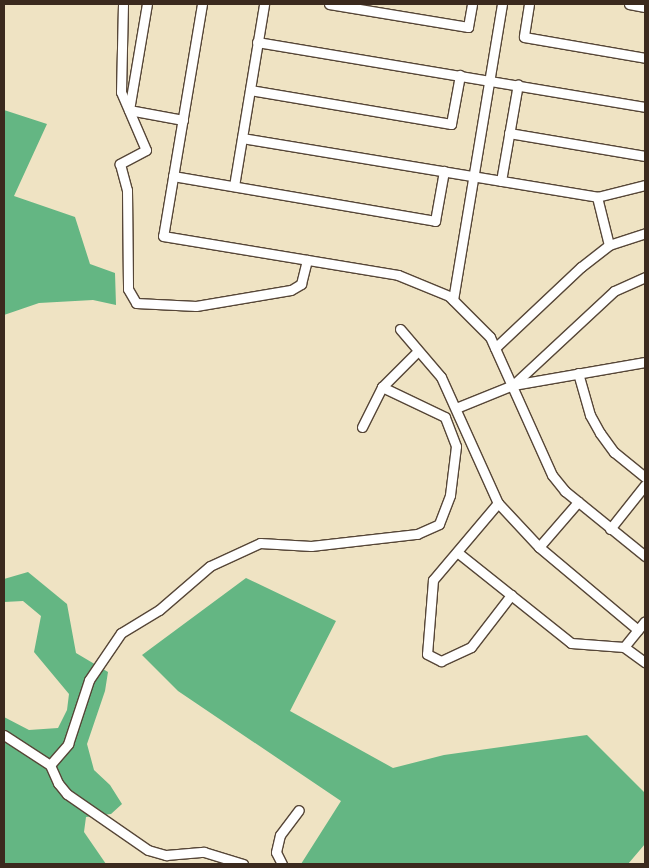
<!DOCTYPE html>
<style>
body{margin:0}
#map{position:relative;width:649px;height:868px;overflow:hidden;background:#efe3c3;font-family:Alegreya,serif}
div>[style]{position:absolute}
.forest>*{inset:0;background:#64b683}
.roads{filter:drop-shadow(1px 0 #564637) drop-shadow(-1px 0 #564637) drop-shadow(0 1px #564637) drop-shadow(0 -1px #564637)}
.street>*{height:9px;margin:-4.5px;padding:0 4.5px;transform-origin:4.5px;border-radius:4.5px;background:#fff}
span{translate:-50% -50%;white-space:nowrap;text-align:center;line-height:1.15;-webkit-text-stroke:4.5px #fcf5e5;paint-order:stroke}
.frame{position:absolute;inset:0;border:5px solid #3b2a1e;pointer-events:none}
</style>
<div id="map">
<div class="forest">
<div style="clip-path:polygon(4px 110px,47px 124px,14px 196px,75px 217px,90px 264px,115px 273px,116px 305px,93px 300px,39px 303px,4px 315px)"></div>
<div style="clip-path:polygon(28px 572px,67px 604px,76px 653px,108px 672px,105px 691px,87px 744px,94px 770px,110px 785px,122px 804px,111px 814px,86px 817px,84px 832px,106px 864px,4px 864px,4px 717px,29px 730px,58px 728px,67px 710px,69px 694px,34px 652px,41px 616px,23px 601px,4px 602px,4px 579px)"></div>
<div style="clip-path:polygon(246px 578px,336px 621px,290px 711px,393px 768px,444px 755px,587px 735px,645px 793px,645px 844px,628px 864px,301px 864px,341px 801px,178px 691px,142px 655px)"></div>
</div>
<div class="roads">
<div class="street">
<div style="left:123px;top:4px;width:88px;rotate:91.3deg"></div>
<div style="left:121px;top:92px;width:63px;rotate:66.7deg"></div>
<div style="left:146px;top:150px;width:30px;rotate:152deg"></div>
<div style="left:120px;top:164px;width:27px;rotate:75deg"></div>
<div style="left:127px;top:190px;width:99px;rotate:89.4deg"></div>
<div style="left:128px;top:289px;width:16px;rotate:60deg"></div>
<div style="left:136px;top:303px;width:60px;rotate:2.9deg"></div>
<div style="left:196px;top:306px;width:96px;rotate:-9.6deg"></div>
<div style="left:291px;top:290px;width:12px;rotate:-31deg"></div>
<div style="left:301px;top:284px;width:25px;rotate:-76deg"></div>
<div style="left:202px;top:4px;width:235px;rotate:99.5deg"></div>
<div style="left:163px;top:236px;width:238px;rotate:9.4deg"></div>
<div style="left:398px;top:275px;width:55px;rotate:22.4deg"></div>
<div style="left:449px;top:296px;width:58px;rotate:45deg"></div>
<div style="left:490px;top:337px;width:151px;rotate:65.8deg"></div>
<div style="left:552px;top:475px;width:21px;rotate:51deg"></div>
<div style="left:565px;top:491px;width:103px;rotate:39.1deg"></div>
<div style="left:329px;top:4px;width:141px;rotate:9.4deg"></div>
<div style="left:468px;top:27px;width:23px;rotate:-80deg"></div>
<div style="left:529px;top:4px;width:33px;rotate:99deg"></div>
<div style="left:524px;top:37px;width:123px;rotate:9.8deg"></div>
<div style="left:629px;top:4px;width:16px;rotate:11deg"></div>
<div style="left:257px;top:42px;width:393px;rotate:9.5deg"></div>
<div style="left:250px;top:90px;width:204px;rotate:9.6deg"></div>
<div style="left:451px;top:124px;width:50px;rotate:-79.6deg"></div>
<div style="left:129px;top:110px;width:108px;rotate:-80.4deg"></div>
<div style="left:129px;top:110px;width:55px;rotate:10.5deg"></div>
<div style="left:509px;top:133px;width:138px;rotate:9.6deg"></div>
<div style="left:242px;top:138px;width:360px;rotate:9.4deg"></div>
<div style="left:597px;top:197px;width:49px;rotate:-14deg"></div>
<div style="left:173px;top:176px;width:266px;rotate:9.7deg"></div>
<div style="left:435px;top:221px;width:51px;rotate:-79.8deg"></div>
<div style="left:501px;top:181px;width:98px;rotate:-80.1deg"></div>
<div style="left:234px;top:186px;width:184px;rotate:-80.6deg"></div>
<div style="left:597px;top:197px;width:49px;rotate:76deg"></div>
<div style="left:453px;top:300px;width:300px;rotate:-80.6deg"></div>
<div style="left:400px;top:329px;width:63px;rotate:49.5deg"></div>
<div style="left:441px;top:377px;width:138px;rotate:65.7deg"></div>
<div style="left:498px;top:503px;width:60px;rotate:47deg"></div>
<div style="left:539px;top:547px;width:129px;rotate:40deg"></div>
<div style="left:495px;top:348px;width:118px;rotate:-43.3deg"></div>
<div style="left:581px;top:267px;width:36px;rotate:-38deg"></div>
<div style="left:609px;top:245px;width:38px;rotate:-18deg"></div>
<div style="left:578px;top:373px;width:44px;rotate:74.1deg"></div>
<div style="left:590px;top:415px;width:21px;rotate:61deg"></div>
<div style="left:600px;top:433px;width:24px;rotate:54deg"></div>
<div style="left:614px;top:452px;width:40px;rotate:39deg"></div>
<div style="left:513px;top:385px;width:138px;rotate:-42.9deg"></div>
<div style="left:614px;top:291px;width:34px;rotate:-24deg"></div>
<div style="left:456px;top:408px;width:61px;rotate:-22deg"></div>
<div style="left:513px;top:385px;width:134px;rotate:-9.9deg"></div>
<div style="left:362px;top:427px;width:45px;rotate:-63.4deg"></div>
<div style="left:382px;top:387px;width:51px;rotate:-45deg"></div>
<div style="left:498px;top:503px;width:101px;rotate:130.2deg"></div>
<div style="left:433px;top:580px;width:74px;rotate:94.6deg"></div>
<div style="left:427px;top:654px;width:16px;rotate:27deg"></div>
<div style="left:441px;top:661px;width:33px;rotate:-25deg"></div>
<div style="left:471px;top:647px;width:66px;rotate:-52.4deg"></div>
<div style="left:610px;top:529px;width:56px;rotate:-51.5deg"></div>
<div style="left:539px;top:547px;width:60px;rotate:-49.1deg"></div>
<div style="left:457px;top:552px;width:146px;rotate:38.6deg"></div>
<div style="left:571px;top:643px;width:53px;rotate:4.3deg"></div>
<div style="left:624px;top:647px;width:33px;rotate:-51deg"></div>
<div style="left:624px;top:647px;width:26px;rotate:36deg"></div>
<div style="left:4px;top:735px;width:55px;rotate:33.1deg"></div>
<div style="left:50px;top:765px;width:20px;rotate:66deg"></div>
<div style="left:58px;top:783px;width:14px;rotate:51deg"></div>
<div style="left:67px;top:794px;width:98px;rotate:34.7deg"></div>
<div style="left:148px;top:850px;width:19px;rotate:16deg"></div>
<div style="left:166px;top:855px;width:38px;rotate:-5deg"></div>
<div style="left:204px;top:852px;width:41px;rotate:17.1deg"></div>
<div style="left:50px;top:765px;width:28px;rotate:-49deg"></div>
<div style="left:68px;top:744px;width:67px;rotate:-71.8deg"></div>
<div style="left:89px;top:680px;width:57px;rotate:-55.8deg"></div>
<div style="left:121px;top:633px;width:44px;rotate:-31.2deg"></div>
<div style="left:159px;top:610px;width:67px;rotate:-40.8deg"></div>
<div style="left:210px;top:566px;width:55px;rotate:-24.7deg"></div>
<div style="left:260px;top:543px;width:51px;rotate:3.4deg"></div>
<div style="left:311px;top:546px;width:107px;rotate:-6.5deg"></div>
<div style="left:417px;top:534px;width:24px;rotate:-24deg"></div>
<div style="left:439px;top:524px;width:31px;rotate:-69deg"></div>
<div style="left:450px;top:495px;width:49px;rotate:-83deg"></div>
<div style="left:456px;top:446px;width:31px;rotate:-111deg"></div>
<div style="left:445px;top:417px;width:70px;rotate:-154.5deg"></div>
<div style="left:282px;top:864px;width:13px;rotate:-117deg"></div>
<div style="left:276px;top:852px;width:17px;rotate:-77deg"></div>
<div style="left:280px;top:835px;width:31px;rotate:-53deg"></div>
</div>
</div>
<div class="frame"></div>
</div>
